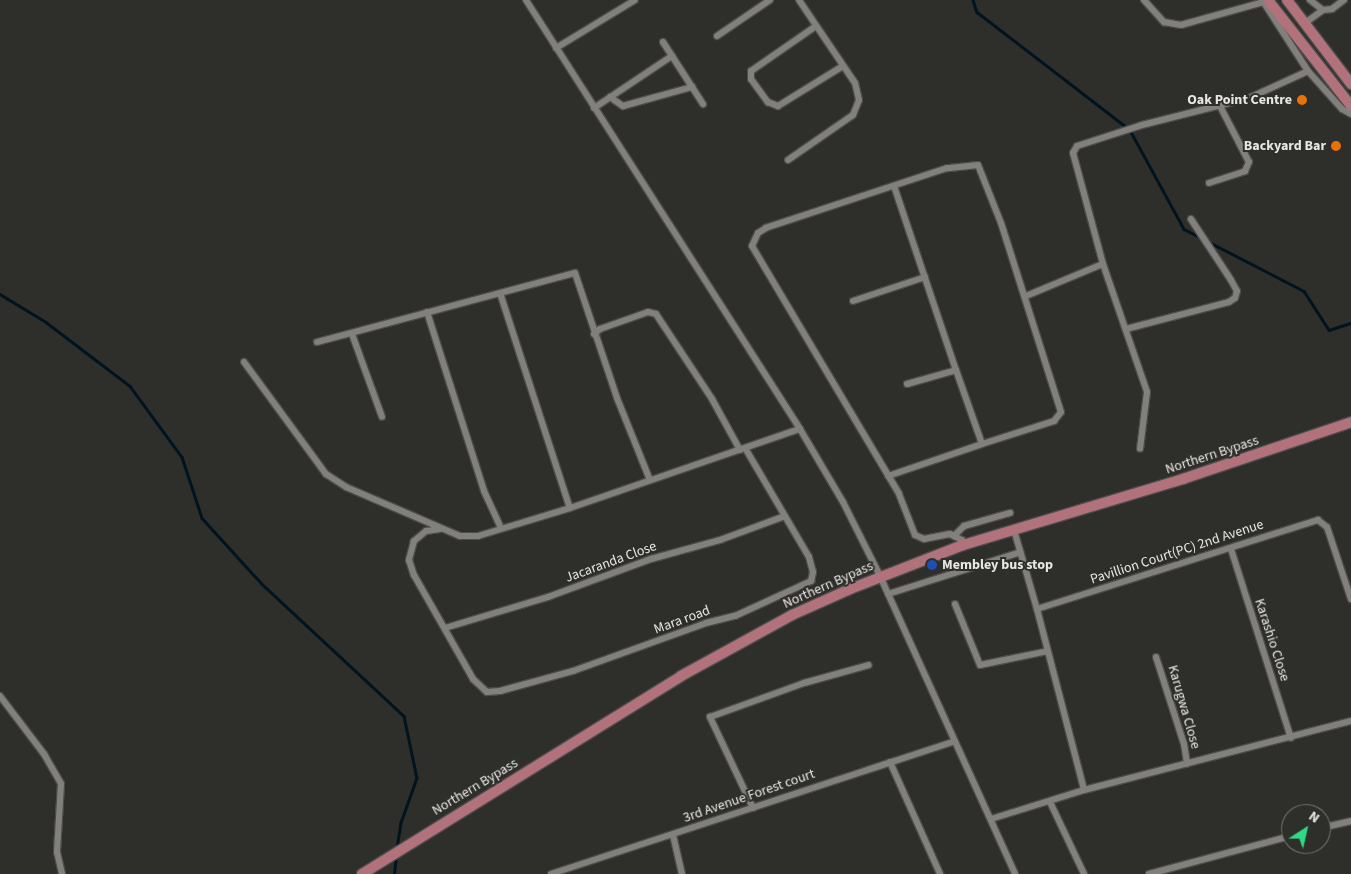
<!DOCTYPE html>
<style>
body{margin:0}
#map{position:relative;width:1351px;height:874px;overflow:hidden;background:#2e2e2b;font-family:"Source Sans 3",sans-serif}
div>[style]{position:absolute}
.stream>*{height:2.5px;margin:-1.25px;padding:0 1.25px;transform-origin:1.25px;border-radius:1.25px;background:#001420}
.roads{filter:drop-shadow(1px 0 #4d4c4b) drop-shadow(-1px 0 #4d4c4b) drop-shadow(0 1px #4d4c4b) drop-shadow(0 -1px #4d4c4b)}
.street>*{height:6px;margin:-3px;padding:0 3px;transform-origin:3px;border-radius:3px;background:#81807d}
.primary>*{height:10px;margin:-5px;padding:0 5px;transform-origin:5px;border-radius:5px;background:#b1727b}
.dots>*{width:14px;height:14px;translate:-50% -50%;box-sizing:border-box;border:2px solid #2e2e2b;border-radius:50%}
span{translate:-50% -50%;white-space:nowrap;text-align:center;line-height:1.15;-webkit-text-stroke:4px #2e2e2b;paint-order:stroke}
.poi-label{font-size:14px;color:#e8e7e6;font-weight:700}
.right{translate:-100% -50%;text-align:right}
.left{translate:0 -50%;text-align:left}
.street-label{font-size:14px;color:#e8e7e6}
.north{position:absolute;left:1281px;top:804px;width:50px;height:50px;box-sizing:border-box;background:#2e2e2b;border:1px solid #787876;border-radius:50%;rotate:35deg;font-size:14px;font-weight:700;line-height:20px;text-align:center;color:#e8e7e6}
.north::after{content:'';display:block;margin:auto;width:18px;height:22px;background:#30d883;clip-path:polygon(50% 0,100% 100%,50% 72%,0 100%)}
</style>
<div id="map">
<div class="stream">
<div style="left:973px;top:0;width:13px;rotate:72deg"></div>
<div style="left:977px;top:12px;width:193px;rotate:37.6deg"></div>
<div style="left:1130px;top:130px;width:113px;rotate:61.4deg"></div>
<div style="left:1184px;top:229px;width:20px;rotate:27deg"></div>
<div style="left:1209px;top:242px;width:107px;rotate:27.3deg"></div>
<div style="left:1304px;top:291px;width:46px;rotate:57.3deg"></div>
<div style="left:1329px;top:330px;width:23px;rotate:-18deg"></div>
<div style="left:0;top:294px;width:54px;rotate:31.3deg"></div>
<div style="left:46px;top:322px;width:106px;rotate:37.3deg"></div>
<div style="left:130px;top:386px;width:88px;rotate:53.8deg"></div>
<div style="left:182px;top:457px;width:64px;rotate:71.8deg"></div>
<div style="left:202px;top:518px;width:89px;rotate:47.7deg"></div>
<div style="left:262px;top:584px;width:194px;rotate:42.9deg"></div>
<div style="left:404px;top:716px;width:63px;rotate:78.2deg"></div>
<div style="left:417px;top:778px;width:48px;rotate:109.6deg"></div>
<div style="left:401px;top:823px;width:26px;rotate:99deg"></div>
<div style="left:394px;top:874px;width:18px;rotate:-84deg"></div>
</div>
<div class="roads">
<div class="street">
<div style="left:526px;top:0;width:509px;rotate:57.43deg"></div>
<div style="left:800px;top:429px;width:85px;rotate:59.5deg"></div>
<div style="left:843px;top:502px;width:83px;rotate:63.4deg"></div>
<div style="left:880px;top:576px;width:327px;rotate:65.6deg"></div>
<div style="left:1144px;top:0;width:30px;rotate:48deg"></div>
<div style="left:1164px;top:22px;width:17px;rotate:10deg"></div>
<div style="left:1181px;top:25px;width:89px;rotate:-15.6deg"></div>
<div style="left:1310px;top:0;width:16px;rotate:38deg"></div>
<div style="left:1323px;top:10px;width:9px;rotate:-6deg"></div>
<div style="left:1332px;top:9px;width:15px;rotate:-37deg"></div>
<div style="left:1305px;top:23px;width:22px;rotate:-36deg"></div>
<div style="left:816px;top:26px;width:79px;rotate:145.3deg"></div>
<div style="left:751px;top:71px;width:8px;rotate:90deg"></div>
<div style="left:751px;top:79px;width:29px;rotate:54deg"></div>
<div style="left:768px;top:102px;width:11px;rotate:22deg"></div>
<div style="left:778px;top:106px;width:76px;rotate:-31.6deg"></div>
<div style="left:717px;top:36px;width:64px;rotate:-34.2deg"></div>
<div style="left:663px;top:42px;width:74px;rotate:57.2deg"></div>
<div style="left:556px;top:48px;width:92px;rotate:-31.3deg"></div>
<div style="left:1308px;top:71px;width:51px;rotate:48.2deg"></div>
<div style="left:1342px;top:109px;width:10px;rotate:29deg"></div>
<div style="left:610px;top:97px;width:16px;rotate:35deg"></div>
<div style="left:623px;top:106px;width:72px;rotate:-15.4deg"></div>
<div style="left:594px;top:108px;width:94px;rotate:-33.7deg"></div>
<div style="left:788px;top:160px;width:79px;rotate:-34.7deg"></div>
<div style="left:853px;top:115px;width:16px;rotate:-68deg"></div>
<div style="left:859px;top:100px;width:17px;rotate:-103deg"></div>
<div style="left:855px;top:83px;width:100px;rotate:-124deg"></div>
<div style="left:1209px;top:183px;width:38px;rotate:-18deg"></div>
<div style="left:1245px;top:171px;width:10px;rotate:-66deg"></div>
<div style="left:1249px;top:162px;width:63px;rotate:-117.4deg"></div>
<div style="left:894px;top:186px;width:194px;rotate:71.4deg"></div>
<div style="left:1103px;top:264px;width:135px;rotate:71deg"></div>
<div style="left:1147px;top:392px;width:57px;rotate:97deg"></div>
<div style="left:500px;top:293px;width:226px;rotate:72deg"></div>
<div style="left:1026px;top:296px;width:83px;rotate:-22.6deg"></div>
<div style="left:1103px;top:264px;width:115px;rotate:-105.1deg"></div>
<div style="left:1073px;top:153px;width:8px;rotate:-60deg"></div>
<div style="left:1077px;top:146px;width:68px;rotate:-17.9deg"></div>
<div style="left:1142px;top:125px;width:110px;rotate:-14.2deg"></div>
<div style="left:1249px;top:98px;width:65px;rotate:-24.6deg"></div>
<div style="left:1308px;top:71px;width:81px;rotate:-122.9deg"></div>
<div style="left:853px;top:301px;width:76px;rotate:-18.4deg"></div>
<div style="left:427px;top:312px;width:188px;rotate:72.3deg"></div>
<div style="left:484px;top:491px;width:41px;rotate:65.3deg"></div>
<div style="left:1126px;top:329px;width:106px;rotate:-14.7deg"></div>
<div style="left:1229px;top:302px;width:7px;rotate:-34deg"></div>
<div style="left:1235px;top:298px;width:7px;rotate:-74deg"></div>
<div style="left:1237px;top:291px;width:13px;rotate:-119deg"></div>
<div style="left:1231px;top:280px;width:73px;rotate:-123.3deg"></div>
<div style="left:352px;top:334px;width:88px;rotate:70.1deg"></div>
<div style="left:594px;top:334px;width:8px;rotate:-40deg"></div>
<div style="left:600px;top:329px;width:51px;rotate:-19.5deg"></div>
<div style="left:648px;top:312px;width:8px;rotate:14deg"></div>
<div style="left:656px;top:314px;width:102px;rotate:56.6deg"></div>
<div style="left:712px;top:399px;width:58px;rotate:61.2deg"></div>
<div style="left:317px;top:342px;width:267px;rotate:-15deg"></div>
<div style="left:575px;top:273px;width:132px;rotate:71.4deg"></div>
<div style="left:617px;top:398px;width:88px;rotate:68.1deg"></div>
<div style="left:244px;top:362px;width:139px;rotate:53.8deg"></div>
<div style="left:326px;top:474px;width:24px;rotate:33deg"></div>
<div style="left:346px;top:487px;width:124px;rotate:23.3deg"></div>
<div style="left:460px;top:536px;width:18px"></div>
<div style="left:478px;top:536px;width:96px;rotate:-16.9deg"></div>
<div style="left:570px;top:508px;width:243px;rotate:-19deg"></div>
<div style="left:907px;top:384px;width:51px;rotate:-15.9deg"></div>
<div style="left:956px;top:370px;width:78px;rotate:70.6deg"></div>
<div style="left:982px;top:444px;width:76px;rotate:-17.7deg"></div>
<div style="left:1054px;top:421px;width:11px;rotate:-52deg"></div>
<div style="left:1061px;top:412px;width:198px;rotate:-107.6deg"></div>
<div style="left:1001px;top:223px;width:62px;rotate:-111.6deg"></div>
<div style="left:978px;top:165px;width:31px;rotate:174deg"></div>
<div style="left:947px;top:168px;width:191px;rotate:161.7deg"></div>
<div style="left:766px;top:228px;width:9px;rotate:148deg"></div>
<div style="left:758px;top:233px;width:14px;rotate:115deg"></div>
<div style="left:752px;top:246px;width:288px;rotate:59.3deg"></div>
<div style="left:899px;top:494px;width:44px;rotate:68.7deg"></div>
<div style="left:915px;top:535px;width:10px;rotate:24deg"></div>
<div style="left:924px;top:539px;width:26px;rotate:-11deg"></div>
<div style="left:950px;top:534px;width:13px;rotate:27deg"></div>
<div style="left:962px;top:540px;width:5px;rotate:79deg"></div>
<div style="left:888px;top:476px;width:99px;rotate:-18.8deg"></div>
<div style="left:440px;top:529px;width:14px;rotate:172deg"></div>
<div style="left:426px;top:531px;width:16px;rotate:140deg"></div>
<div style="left:414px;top:541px;width:20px;rotate:105deg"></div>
<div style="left:409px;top:560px;width:16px;rotate:72deg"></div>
<div style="left:414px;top:575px;width:120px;rotate:60.4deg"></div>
<div style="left:473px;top:679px;width:19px;rotate:43deg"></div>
<div style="left:487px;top:692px;width:13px;rotate:-4deg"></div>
<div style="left:500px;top:691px;width:76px;rotate:-15.3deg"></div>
<div style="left:573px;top:671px;width:141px;rotate:-19.8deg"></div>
<div style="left:706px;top:623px;width:30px;rotate:-14deg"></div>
<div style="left:735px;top:616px;width:84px;rotate:-24.7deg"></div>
<div style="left:811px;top:581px;width:9px;rotate:-77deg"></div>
<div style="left:813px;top:572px;width:16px;rotate:-105deg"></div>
<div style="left:809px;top:557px;width:126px;rotate:-120.4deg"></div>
<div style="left:1014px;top:530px;width:82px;rotate:73.8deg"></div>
<div style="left:1037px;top:609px;width:295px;rotate:-17.6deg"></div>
<div style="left:1318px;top:520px;width:11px;rotate:38deg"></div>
<div style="left:1327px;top:527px;width:76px;rotate:71.6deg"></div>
<div style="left:954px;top:536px;width:14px;rotate:-45deg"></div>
<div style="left:964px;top:526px;width:48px;rotate:-15.8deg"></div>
<div style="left:1231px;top:549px;width:198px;rotate:72.4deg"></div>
<div style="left:888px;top:594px;width:139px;rotate:-17.5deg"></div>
<div style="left:955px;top:604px;width:66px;rotate:67.7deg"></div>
<div style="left:980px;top:665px;width:69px;rotate:-11.6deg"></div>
<div style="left:1037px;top:609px;width:187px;rotate:75.4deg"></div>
<div style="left:445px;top:628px;width:108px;rotate:-16.8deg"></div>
<div style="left:548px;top:597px;width:110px;rotate:-20.3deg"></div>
<div style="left:651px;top:559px;width:72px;rotate:-15.4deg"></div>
<div style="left:720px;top:540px;width:69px;rotate:-20.3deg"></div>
<div style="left:1156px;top:657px;width:91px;rotate:72.2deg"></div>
<div style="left:1184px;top:744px;width:20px;rotate:81deg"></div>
<div style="left:0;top:696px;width:73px;rotate:52.8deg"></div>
<div style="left:44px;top:754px;width:34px;rotate:60deg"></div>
<div style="left:61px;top:784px;width:68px;rotate:93.4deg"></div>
<div style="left:57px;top:852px;width:23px;rotate:77deg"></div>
<div style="left:890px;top:762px;width:123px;rotate:65.9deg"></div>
<div style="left:1050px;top:802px;width:80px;rotate:64.7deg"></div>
<div style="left:753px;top:808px;width:101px;rotate:-115.3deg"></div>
<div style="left:710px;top:717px;width:100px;rotate:-19.9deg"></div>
<div style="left:804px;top:683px;width:67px;rotate:-15.5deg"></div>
<div style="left:991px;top:819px;width:97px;rotate:-17.3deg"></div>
<div style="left:1084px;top:790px;width:276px;rotate:-14.5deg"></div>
<div style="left:1321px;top:828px;width:31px;rotate:-13deg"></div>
<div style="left:673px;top:835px;width:40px;rotate:77deg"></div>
<div style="left:551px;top:874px;width:425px;rotate:-18.2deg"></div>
<div style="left:1149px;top:874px;width:147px;rotate:-15deg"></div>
</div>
<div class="primary">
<div style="left:1268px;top:0;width:135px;rotate:51.9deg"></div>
<div style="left:1287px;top:0;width:106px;rotate:52.7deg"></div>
<div style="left:362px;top:874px;width:375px;rotate:-31.8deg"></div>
<div style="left:681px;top:676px;width:127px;rotate:-28.8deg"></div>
<div style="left:792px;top:615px;width:64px;rotate:-24.1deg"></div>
<div style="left:850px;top:589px;width:121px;rotate:-21.3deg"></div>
<div style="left:963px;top:545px;width:230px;rotate:-16.7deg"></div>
<div style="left:1183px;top:479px;width:177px;rotate:-18.7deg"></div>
</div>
</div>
<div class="dots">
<div style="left:1302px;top:100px;background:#e8710a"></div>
<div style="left:1336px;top:146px;background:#e8710a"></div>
<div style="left:932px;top:565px;background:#1a4fb4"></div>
</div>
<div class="poi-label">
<span class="right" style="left:1292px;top:100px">Oak Point Centre</span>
<span class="right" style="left:1326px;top:146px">Backyard Bar</span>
<span class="left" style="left:942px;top:565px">Membley bus stop</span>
</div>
<div class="street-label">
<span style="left:1212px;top:455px;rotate:-18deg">Northern Bypass</span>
<span style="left:1177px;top:552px;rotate:-18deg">Pavillion Court(PC) 2nd Avenue</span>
<span style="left:611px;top:562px;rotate:-20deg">Jacaranda Close</span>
<span style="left:828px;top:585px;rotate:-24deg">Northern Bypass</span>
<span style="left:682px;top:620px;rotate:-20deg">Mara road</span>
<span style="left:1272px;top:640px;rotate:72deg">Karashio Close</span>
<span style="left:1184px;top:707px;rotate:74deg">Karugwa Close</span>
<span style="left:475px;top:787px;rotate:-31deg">Northern Bypass</span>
<span style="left:749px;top:796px;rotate:-19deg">3rd Avenue Forest court</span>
</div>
<div class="north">N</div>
</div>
